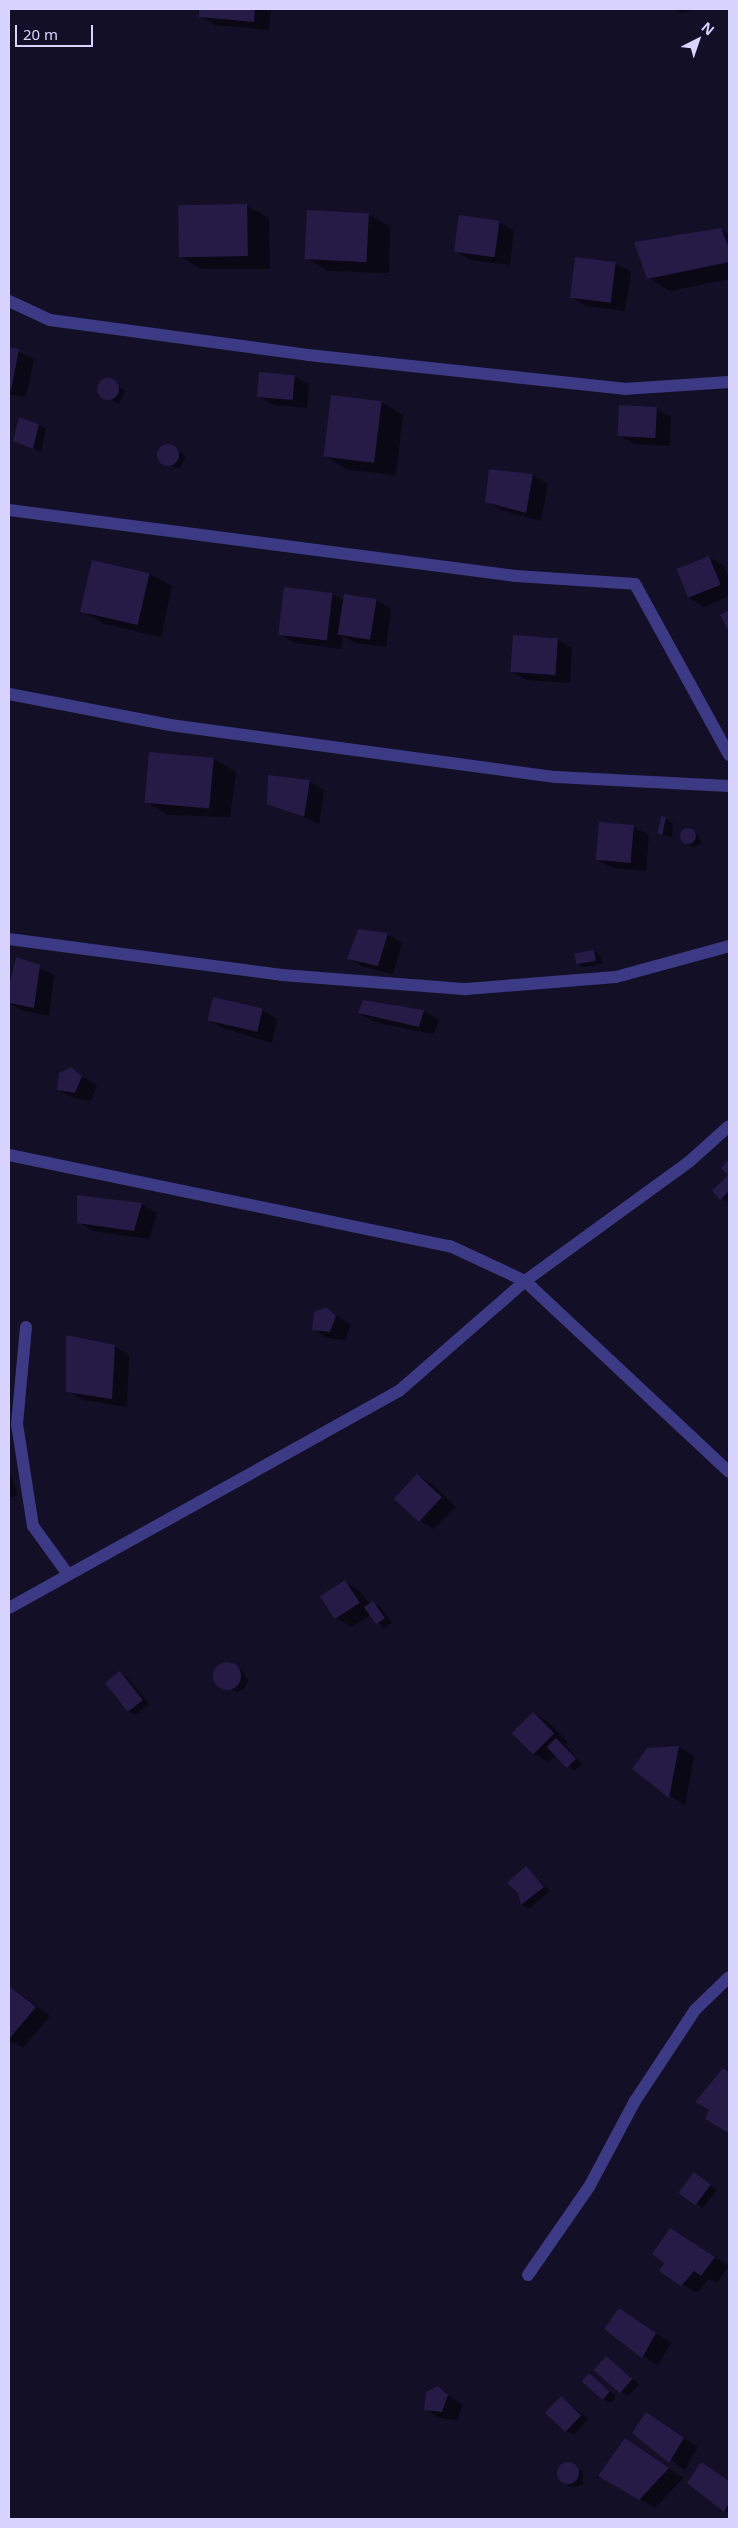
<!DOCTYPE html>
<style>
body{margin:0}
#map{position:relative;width:738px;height:2528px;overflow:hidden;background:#130f26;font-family:"Noto Sans",sans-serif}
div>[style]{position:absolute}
.shadow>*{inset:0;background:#0007}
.building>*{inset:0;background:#241b47;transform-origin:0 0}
.round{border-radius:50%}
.street>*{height:12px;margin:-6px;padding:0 6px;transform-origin:6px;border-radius:6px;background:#3d3a85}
span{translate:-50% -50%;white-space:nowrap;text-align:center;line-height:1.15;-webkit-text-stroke:4.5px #130f26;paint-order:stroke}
.frame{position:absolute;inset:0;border:10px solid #d9d4ff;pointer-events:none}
.north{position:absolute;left:673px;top:15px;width:50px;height:50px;-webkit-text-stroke:4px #130f26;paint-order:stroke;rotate:41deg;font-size:14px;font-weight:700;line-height:20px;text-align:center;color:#d9d4ff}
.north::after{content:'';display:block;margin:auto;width:18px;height:22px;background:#d9d4ff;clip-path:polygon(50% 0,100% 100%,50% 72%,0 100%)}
.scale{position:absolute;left:15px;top:25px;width:78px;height:22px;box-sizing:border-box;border:2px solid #d9d4ff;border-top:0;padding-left:6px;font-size:15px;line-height:18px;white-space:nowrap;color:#d9d4ff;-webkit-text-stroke:4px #130f26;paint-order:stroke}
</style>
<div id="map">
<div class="shadow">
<div style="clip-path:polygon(201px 9px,271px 9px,269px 30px,215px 25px,200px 16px)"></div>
<div style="clip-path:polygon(673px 9px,698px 9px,681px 13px)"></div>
<div style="clip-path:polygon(247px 206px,269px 218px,270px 269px,201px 269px,179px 256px)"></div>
<div style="clip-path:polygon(368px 214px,390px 227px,389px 273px,328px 271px,306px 258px)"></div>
<div style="clip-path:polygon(499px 222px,514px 231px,510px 265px,470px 260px,455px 251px)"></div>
<div style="clip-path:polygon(721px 230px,729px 235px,729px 279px,670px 291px,648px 278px)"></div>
<div style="clip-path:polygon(615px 263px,631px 272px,625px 311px,586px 306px,571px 297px)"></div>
<div style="clip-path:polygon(9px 348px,34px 359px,26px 397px,9px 394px)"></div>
<div style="clip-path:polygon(294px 376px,309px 385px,307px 408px,274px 405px,259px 397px)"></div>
<div style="clip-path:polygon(110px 380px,125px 391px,119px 404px,98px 392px,101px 383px)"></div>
<div style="clip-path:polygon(381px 402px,403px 415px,396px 475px,348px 470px,326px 457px)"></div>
<div style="clip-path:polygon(656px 408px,671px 417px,670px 446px,634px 444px,619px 435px)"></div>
<div style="clip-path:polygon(38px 425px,46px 429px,41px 452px,14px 440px)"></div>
<div style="clip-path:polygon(171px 445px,186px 457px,179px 469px,161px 462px,159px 452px)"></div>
<div style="clip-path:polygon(490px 471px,533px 475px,548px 484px,541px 521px,502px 510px,487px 501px)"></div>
<div style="clip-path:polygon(709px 557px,724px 566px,729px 578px,729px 596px,704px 607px,689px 598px)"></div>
<div style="clip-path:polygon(93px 561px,150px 574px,172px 586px,161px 637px,104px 624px,82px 611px)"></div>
<div style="clip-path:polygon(332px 594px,345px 601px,376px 600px,391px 609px,386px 647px,355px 643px,343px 636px,341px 649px,295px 643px,280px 634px)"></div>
<div style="clip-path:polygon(557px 639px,572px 648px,570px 683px,527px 680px,512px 672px)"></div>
<div style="clip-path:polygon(214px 759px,236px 772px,230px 817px,168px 815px,146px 802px)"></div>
<div style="clip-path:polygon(309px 781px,324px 790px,319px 824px,268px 803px)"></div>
<div style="clip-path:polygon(666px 818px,673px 823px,672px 838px,661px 833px)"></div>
<div style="clip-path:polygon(600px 823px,634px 827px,649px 835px,646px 871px,612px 868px,597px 859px)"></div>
<div style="clip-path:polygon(690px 830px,697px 834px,702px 843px,693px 847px,686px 843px,682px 834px)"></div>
<div style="clip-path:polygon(387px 934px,402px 943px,393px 974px,364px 967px,349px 959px)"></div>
<div style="clip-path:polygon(594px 951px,601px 956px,602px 964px,583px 967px,576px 962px)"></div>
<div style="clip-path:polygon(16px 958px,54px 975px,49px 1016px,21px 1010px,9px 1003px)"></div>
<div style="clip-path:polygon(364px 1002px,424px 1011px,439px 1020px,434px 1034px,374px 1022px,359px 1013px)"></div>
<div style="clip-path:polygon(262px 1010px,277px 1019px,272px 1043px,223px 1028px,208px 1020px)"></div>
<div style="clip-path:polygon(71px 1068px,97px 1086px,91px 1101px,74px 1098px,58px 1090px)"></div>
<div style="clip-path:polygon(729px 1175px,729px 1202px,728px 1203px,713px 1191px)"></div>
<div style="clip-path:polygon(78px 1196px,142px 1204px,157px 1213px,149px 1239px,93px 1231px,78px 1222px)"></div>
<div style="clip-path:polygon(326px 1308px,351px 1325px,345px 1340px,328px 1338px,313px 1329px)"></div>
<div style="clip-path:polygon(114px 1346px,129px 1355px,127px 1407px,83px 1400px,68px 1391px)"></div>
<div style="clip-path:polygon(9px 1471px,18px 1495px,9px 1498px)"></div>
<div style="clip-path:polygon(417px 1475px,432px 1484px,456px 1507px,434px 1529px,419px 1520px,395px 1498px)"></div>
<div style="clip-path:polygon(345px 1582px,360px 1591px,370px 1605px,373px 1603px,380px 1607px,392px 1622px,384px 1628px,370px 1615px,352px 1627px,337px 1619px)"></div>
<div style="clip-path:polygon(226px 1663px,242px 1670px,248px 1681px,245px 1688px,238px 1692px,218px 1685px,215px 1673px,218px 1667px)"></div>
<div style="clip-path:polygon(120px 1672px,127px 1677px,149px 1704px,135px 1715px,128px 1711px)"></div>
<div style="clip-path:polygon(533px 1713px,548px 1722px,568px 1742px,565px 1745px,582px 1764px,574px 1771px,556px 1755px,548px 1762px,533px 1753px,513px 1733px)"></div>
<div style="clip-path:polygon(679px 1747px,694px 1756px,685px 1806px,633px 1769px,647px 1750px)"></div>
<div style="clip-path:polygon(526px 1868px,550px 1891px,529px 1909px,522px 1905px,519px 1892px)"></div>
<div style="clip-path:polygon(9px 1986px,50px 2016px,23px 2048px,9px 2040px)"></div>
<div style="clip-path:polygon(723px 2070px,729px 2073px,729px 2132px,707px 2119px)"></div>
<div style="clip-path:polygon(701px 2178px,717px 2190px,703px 2208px,680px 2191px)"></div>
<div style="clip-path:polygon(686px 2239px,729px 2266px,717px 2283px,709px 2279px,697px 2293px,661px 2270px)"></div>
<div style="clip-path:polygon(619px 2310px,671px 2343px,658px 2366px,606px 2328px)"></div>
<div style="clip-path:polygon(606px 2357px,639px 2384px,628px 2396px,621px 2392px)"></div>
<div style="clip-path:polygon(589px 2375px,616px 2396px,611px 2403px,603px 2399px)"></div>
<div style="clip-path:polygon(438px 2388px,463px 2405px,457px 2420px,440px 2418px,425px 2409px)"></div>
<div style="clip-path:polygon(561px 2398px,588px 2419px,574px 2435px,566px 2431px)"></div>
<div style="clip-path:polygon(647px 2414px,698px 2447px,685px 2470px,633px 2432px)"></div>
<div style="clip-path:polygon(626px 2439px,683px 2478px,655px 2508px,600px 2475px)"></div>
<div style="clip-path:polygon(565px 2464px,583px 2471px,583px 2485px,573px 2487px,561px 2481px,558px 2471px)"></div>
<div style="clip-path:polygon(702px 2464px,729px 2481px,729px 2514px,688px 2482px)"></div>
</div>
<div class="building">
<div style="clip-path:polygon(199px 9px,255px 9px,254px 22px,199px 17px)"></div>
<div style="left:247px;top:204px;width:52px;height:69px;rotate:89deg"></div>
<div style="left:307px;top:210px;width:62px;height:49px;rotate:3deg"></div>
<div style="left:459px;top:215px;width:41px;height:37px;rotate:8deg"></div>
<div style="clip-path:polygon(721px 228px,729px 248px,729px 262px,647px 279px,634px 242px)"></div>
<div style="left:575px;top:257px;width:41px;height:41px;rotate:7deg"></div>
<div style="clip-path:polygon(9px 347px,19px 349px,11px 390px,9px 389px)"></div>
<div style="left:259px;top:372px;width:36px;height:25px;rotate:5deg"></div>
<div class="round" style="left:97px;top:378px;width:22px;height:22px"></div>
<div style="left:331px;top:395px;width:51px;height:62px;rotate:7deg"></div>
<div style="left:619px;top:405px;width:38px;height:31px;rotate:3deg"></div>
<div style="clip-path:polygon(19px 417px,39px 424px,33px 449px,13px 441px)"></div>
<div class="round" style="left:157px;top:444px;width:22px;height:22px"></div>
<div style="clip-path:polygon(489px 469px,533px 474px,526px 513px,485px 502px)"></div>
<div style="left:709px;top:556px;width:31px;height:35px;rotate:68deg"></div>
<div style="left:92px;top:560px;width:59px;height:53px;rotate:13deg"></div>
<div style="left:284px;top:587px;width:49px;height:48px;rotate:7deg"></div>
<div style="left:344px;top:594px;width:33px;height:41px;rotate:9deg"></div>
<div style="clip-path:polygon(729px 610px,729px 631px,720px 615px)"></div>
<div style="left:513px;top:635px;width:45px;height:37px;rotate:4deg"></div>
<div style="left:149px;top:752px;width:65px;height:51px;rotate:5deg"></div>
<div style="clip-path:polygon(268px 775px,310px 780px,304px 817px,267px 804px)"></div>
<div style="left:661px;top:816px;width:5px;height:18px;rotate:11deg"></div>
<div style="left:599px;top:822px;width:35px;height:38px;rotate:5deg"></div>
<div class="round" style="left:680px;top:828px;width:16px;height:16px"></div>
<div style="clip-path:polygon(358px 929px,388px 933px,378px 966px,347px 959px)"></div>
<div style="left:594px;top:950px;width:11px;height:20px;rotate:80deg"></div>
<div style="clip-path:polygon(16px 957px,40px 965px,34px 1008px,9px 1003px,9px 985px)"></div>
<div style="left:213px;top:997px;width:51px;height:24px;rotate:13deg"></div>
<div style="clip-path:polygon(363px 1000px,424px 1010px,419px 1027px,358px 1013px)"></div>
<div style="clip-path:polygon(71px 1067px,82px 1076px,75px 1093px,57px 1090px,59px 1073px)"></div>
<div style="clip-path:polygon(729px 1159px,729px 1191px,720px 1200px,712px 1191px,728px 1175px,721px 1168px)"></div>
<div style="clip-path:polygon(77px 1195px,142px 1203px,134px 1231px,77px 1223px)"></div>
<div style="clip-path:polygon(326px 1307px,336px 1316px,330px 1332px,312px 1330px,314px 1312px)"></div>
<div style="clip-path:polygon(66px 1335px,115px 1345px,112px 1399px,66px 1392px)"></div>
<div style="left:417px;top:1474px;width:34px;height:34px;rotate:43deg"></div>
<div style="left:345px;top:1580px;width:27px;height:30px;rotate:57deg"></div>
<div style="left:373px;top:1601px;width:21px;height:11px;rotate:55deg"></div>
<div class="round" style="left:213px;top:1662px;width:28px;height:28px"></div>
<div style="left:120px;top:1671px;width:37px;height:19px;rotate:52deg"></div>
<div style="left:533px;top:1712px;width:30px;height:30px;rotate:45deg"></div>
<div style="left:556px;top:1738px;width:29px;height:13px;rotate:46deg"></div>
<div style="clip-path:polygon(679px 1746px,669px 1798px,632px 1769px,647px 1748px)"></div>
<div style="clip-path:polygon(526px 1866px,544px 1887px,521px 1905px,518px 1893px,507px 1883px)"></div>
<div style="clip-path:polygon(9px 1986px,36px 2007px,9px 2039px)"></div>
<div style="clip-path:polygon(723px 2068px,729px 2072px,729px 2133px,705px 2119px,709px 2110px,695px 2102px)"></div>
<div style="left:694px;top:2172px;width:21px;height:26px;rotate:37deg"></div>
<div style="clip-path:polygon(670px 2228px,715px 2257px,701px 2276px,694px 2271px,681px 2286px,659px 2271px,664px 2263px,652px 2254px)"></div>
<div style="clip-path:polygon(619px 2308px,656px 2333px,642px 2358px,604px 2329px)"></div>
<div style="left:606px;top:2356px;width:35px;height:19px;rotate:41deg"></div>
<div style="left:589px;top:2373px;width:28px;height:11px;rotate:42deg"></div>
<div style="clip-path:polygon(438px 2386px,448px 2395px,442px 2412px,424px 2410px,426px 2392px)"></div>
<div style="left:561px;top:2396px;width:28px;height:23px;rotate:44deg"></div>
<div style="clip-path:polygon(646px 2412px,684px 2438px,669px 2463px,632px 2433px)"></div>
<div style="clip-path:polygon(625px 2438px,669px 2468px,639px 2500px,598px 2476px)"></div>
<div style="clip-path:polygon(701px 2462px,729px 2481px,729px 2503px,724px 2512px,687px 2483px)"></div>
<div class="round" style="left:557px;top:2462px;width:22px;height:22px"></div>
</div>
<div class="street">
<div style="left:9px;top:301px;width:45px;rotate:24.9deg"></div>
<div style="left:50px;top:320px;width:260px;rotate:7.7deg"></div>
<div style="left:308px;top:355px;width:318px;rotate:6.1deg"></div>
<div style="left:624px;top:389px;width:105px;rotate:-3.8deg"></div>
<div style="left:9px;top:510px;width:511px;rotate:7.42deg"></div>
<div style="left:516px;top:576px;width:119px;rotate:3.8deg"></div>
<div style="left:635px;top:584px;width:195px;rotate:61.2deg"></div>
<div style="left:9px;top:694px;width:164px;rotate:10.9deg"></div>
<div style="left:170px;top:725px;width:389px;rotate:7.7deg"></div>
<div style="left:556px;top:777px;width:173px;rotate:3deg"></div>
<div style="left:9px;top:939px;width:275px;rotate:7.5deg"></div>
<div style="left:282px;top:975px;width:185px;rotate:4.4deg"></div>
<div style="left:466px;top:989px;width:150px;rotate:-4.6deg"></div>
<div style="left:616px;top:977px;width:117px;rotate:-15.3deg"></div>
<div style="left:9px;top:1155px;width:450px;rotate:11.7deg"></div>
<div style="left:450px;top:1246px;width:83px;rotate:25deg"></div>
<div style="left:525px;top:1281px;width:279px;rotate:43.1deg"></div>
<div style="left:26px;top:1327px;width:97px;rotate:95.3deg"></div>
<div style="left:17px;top:1424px;width:103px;rotate:81.1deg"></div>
<div style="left:33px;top:1526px;width:58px;rotate:54.1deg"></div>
<div style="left:9px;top:1608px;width:446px;rotate:-29.1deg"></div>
<div style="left:399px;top:1391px;width:167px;rotate:-41.1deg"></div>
<div style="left:525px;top:1281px;width:204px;rotate:-36deg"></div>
<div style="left:690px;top:1161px;width:52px;rotate:-41.9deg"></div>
<div style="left:528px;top:2275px;width:107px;rotate:-55.3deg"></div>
<div style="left:589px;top:2187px;width:98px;rotate:-61.9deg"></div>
<div style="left:635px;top:2101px;width:109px;rotate:-56.6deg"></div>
<div style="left:695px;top:2010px;width:47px;rotate:-44.1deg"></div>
</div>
<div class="frame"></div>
<div class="north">N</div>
<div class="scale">20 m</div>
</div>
